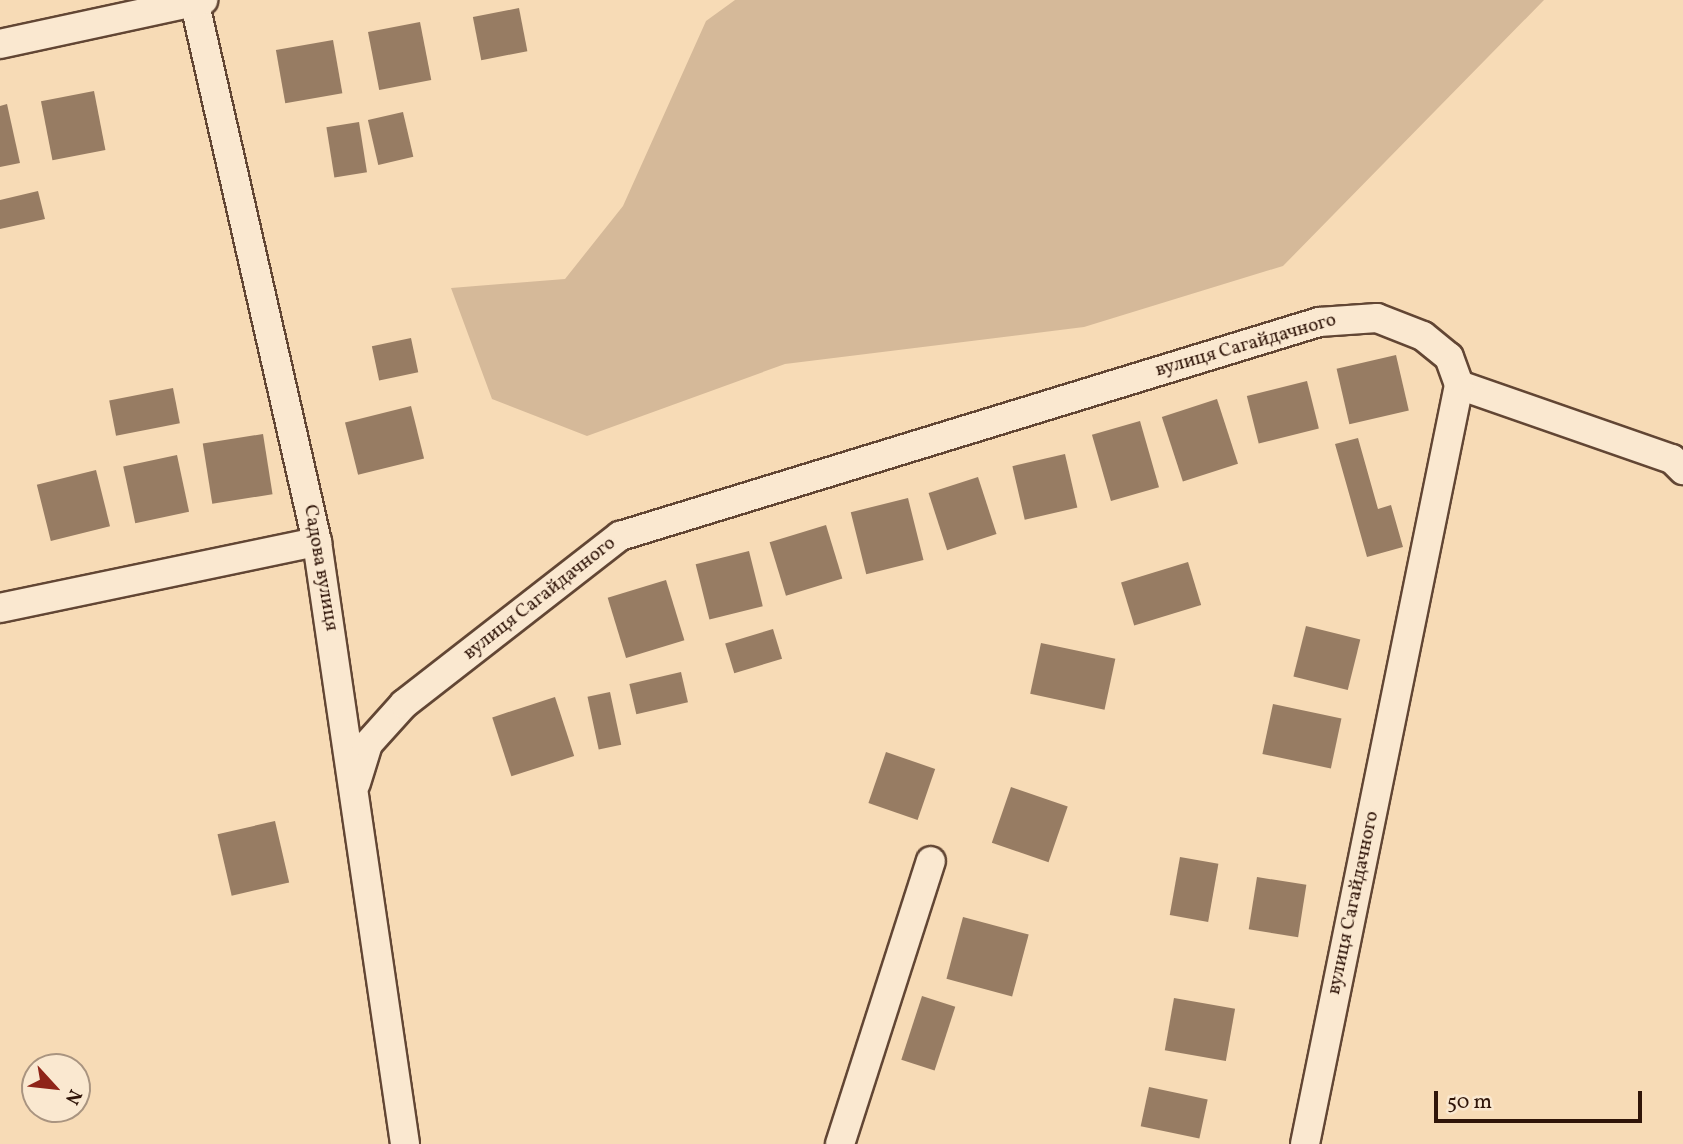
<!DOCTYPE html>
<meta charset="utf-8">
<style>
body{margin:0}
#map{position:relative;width:1683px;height:1144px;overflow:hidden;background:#f7dbb6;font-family:Vollkorn,serif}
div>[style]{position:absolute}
.green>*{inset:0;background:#d5b999}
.building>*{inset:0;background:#977c63;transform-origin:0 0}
.roads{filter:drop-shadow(2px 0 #624634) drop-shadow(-2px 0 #624634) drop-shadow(0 2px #624634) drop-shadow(0 -2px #624634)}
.minor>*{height:28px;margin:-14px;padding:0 14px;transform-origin:14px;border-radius:14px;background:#fae8d0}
span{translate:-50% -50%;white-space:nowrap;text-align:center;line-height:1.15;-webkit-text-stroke:5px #fae8d0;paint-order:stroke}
.street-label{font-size:19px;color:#301509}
.north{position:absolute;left:21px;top:1053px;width:70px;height:70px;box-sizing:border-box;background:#fae8d0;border:2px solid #a99480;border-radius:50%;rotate:117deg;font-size:19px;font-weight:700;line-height:28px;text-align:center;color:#301509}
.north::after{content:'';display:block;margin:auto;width:24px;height:32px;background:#8f2418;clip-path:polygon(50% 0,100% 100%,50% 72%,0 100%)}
.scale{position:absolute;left:1434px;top:1091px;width:208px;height:32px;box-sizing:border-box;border:4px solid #301509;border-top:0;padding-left:9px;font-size:21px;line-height:24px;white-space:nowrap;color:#301509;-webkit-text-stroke:5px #fae8d0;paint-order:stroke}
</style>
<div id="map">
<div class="green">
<div style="clip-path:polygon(735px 0,1544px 0,1283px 266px,1084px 327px,785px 364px,587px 436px,492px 399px,451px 288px,565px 279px,623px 206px,706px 21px)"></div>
</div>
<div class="building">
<div style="left:519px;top:8px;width:44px;height:47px;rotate:79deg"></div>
<div style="left:420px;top:22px;width:59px;height:53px;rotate:79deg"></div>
<div style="left:333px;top:40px;width:54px;height:58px;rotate:80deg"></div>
<div style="left:94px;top:91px;width:60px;height:54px;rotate:79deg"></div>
<div style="clip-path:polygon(7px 104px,20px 163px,0 167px,0 106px)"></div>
<div style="left:403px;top:112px;width:46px;height:36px;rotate:77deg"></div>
<div style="left:359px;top:122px;width:51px;height:33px;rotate:81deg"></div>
<div style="clip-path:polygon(38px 191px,45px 219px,0 229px,0 200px)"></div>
<div style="left:411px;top:338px;width:35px;height:40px;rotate:78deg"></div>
<div style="left:1396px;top:355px;width:57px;height:61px;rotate:77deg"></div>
<div style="left:1307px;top:381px;width:49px;height:62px;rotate:76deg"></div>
<div style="left:173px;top:388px;width:36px;height:65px;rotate:79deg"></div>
<div style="left:1217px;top:399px;width:68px;height:58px;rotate:72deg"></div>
<div style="left:411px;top:406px;width:54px;height:68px;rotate:76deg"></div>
<div style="left:1140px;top:421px;width:69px;height:50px;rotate:74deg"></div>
<div style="left:263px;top:434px;width:61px;height:61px;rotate:81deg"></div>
<div style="clip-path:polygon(1358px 438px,1378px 509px,1391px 505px,1403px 547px,1367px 557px,1335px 444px)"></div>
<div style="left:1065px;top:454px;width:55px;height:54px;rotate:77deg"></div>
<div style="left:177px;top:455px;width:58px;height:55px;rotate:78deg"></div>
<div style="left:96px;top:470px;width:58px;height:61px;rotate:76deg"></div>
<div style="left:978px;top:477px;width:60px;height:52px;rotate:72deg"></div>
<div style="left:908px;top:498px;width:64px;height:59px;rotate:76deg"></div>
<div style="left:826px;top:525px;width:56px;height:59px;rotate:73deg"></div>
<div style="left:749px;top:551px;width:57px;height:55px;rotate:76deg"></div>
<div style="left:1188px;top:562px;width:45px;height:70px;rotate:73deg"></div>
<div style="left:666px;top:580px;width:63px;height:61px;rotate:73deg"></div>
<div style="left:1306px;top:626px;width:56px;height:52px;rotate:14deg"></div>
<div style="left:773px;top:629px;width:31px;height:50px;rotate:73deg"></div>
<div style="left:1041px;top:643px;width:76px;height:52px;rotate:12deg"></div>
<div style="left:681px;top:672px;width:31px;height:53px;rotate:77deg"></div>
<div style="left:610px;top:692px;width:54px;height:23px;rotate:78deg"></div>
<div style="left:555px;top:697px;width:62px;height:66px;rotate:72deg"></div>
<div style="left:1273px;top:704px;width:70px;height:51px;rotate:12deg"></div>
<div style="left:886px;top:752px;width:52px;height:54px;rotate:19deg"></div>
<div style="left:1011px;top:787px;width:60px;height:59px;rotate:19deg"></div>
<div style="left:275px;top:821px;width:63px;height:59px;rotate:77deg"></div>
<div style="left:1180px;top:857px;width:39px;height:59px;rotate:10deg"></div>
<div style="left:1257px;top:877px;width:50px;height:53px;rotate:9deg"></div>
<div style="left:963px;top:917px;width:68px;height:64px;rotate:15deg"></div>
<div style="left:922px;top:996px;width:35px;height:67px;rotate:18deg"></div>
<div style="left:1174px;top:998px;width:62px;height:53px;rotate:10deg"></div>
<div style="left:1149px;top:1087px;width:60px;height:40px;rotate:12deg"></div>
</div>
<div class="roads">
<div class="minor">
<div style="left:194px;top:0;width:556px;rotate:77.21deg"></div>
<div style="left:317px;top:542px;width:608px;rotate:81.68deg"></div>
<div style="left:0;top:44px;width:208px;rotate:-12.2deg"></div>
<div style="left:1459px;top:385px;width:225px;rotate:19.2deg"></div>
<div style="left:1672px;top:459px;width:16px;rotate:45deg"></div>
<div style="left:0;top:608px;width:324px;rotate:-11.8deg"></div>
<div style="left:356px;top:783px;width:41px;rotate:-72.9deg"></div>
<div style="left:368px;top:744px;width:54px;rotate:-48deg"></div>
<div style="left:404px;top:704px;width:274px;rotate:-37.9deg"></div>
<div style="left:620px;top:536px;width:731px;rotate:-17.02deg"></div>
<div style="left:1319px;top:322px;width:58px;rotate:-3.9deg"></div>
<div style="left:1377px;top:318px;width:49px;rotate:21.4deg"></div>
<div style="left:1423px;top:336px;width:33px;rotate:39deg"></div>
<div style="left:1449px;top:357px;width:30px;rotate:70deg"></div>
<div style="left:1459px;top:385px;width:774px;rotate:101.47deg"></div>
<div style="left:840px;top:1144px;width:297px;rotate:-72.2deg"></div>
</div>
</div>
<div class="street-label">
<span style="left:1246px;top:346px;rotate:-16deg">вулиця Сагайдачного</span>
<span style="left:320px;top:568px;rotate:80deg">Садова вулиця</span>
<span style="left:540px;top:599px;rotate:-38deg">вулиця Сагайдачного</span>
<span style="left:1354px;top:903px;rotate:-78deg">вулиця Сагайдачного</span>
</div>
<div class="north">N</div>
<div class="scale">50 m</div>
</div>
